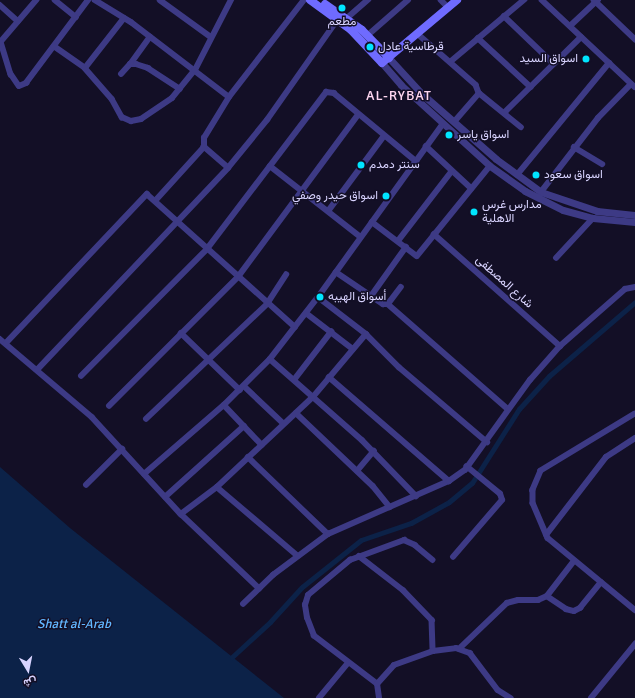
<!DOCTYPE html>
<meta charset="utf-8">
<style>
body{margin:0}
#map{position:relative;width:635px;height:698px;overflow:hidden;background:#130f26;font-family:Signika,Vazirmatn,sans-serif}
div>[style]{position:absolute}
.water>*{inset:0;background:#0c2248}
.canal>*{height:5px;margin:-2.5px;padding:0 2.5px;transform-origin:2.5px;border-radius:2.5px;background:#0c2248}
.minor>*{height:5.5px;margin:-2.75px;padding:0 2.75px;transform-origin:2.75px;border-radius:2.75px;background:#3d3a85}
.tertiary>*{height:7px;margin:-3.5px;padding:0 3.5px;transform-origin:3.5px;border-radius:3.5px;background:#3d3a85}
.secondary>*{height:8px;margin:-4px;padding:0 4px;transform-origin:4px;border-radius:4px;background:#6f6bff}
.dots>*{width:11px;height:11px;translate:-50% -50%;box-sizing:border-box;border:2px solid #130f26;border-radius:50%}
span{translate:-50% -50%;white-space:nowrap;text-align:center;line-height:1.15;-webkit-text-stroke:3px #130f26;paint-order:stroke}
.poi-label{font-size:12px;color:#d9d4ff}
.left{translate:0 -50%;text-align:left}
.right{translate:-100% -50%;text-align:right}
.street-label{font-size:12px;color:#d9d4ff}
.water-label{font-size:13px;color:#62b6ff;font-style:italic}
.quarter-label{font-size:14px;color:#ffd6f0;letter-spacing:1px}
.north{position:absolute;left:8px;top:650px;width:40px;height:40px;-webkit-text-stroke:3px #130f26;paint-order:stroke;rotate:170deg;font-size:11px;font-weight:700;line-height:16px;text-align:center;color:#d9d4ff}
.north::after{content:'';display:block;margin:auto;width:14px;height:18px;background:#d9d4ff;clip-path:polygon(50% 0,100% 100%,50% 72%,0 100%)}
</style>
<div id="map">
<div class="water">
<div style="clip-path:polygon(0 467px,70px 528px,284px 698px,0 698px)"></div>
</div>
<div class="canal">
<div style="left:232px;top:657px;width:52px;rotate:-42.6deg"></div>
<div style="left:270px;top:622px;width:47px;rotate:-47.6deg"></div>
<div style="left:302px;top:587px;width:75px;rotate:-38.5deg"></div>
<div style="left:361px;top:540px;width:53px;rotate:-18.8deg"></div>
<div style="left:411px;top:523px;width:43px;rotate:-28.9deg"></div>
<div style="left:449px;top:502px;width:30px;rotate:-40deg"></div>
<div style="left:472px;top:483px;width:88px;rotate:-57.6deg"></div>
<div style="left:519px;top:409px;width:45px;rotate:-47.7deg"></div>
<div style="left:549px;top:376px;width:113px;rotate:-40.7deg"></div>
</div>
<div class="minor">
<div style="left:37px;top:0;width:55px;rotate:130.6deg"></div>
<div style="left:1px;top:42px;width:34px;rotate:73deg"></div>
<div style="left:11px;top:74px;width:14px;rotate:56deg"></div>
<div style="left:19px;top:86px;width:8px;rotate:-23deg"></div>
<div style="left:26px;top:83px;width:104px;rotate:-53.2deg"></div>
<div style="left:55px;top:0;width:27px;rotate:39deg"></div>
<div style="left:95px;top:0;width:42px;rotate:31.4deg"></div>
<div style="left:131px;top:22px;width:123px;rotate:37.4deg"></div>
<div style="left:160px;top:0;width:63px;rotate:36deg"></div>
<div style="left:441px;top:0;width:10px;rotate:45deg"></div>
<div style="left:542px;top:0;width:127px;rotate:43.1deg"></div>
<div style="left:594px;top:0;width:57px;rotate:43.6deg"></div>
<div style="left:0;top:5px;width:24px;rotate:42deg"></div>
<div style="left:504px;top:16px;width:69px;rotate:43.8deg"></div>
<div style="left:347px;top:18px;width:28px;rotate:-41deg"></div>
<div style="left:570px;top:26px;width:38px;rotate:-43deg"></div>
<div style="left:418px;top:34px;width:77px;rotate:41.3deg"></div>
<div style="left:476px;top:85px;width:9px;rotate:69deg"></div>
<div style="left:479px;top:93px;width:54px;rotate:39deg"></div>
<div style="left:368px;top:35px;width:53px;rotate:-41.2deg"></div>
<div style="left:478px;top:38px;width:72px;rotate:42.8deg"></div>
<div style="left:54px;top:46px;width:38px;rotate:35deg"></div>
<div style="left:85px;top:68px;width:41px;rotate:48.9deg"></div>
<div style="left:112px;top:99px;width:21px;rotate:61deg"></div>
<div style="left:122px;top:117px;width:10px;rotate:24deg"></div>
<div style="left:131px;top:121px;width:10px;rotate:-11deg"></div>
<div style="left:141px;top:119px;width:37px;rotate:-34deg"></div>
<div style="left:172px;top:98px;width:36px;rotate:-51deg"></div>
<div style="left:195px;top:70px;width:79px;rotate:-62.8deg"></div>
<div style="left:450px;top:62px;width:97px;rotate:-40deg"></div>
<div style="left:131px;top:63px;width:32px;rotate:-54deg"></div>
<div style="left:85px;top:68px;width:63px;rotate:-52deg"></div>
<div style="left:121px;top:74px;width:13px;rotate:-48deg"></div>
<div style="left:130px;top:64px;width:6px"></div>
<div style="left:136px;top:64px;width:13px;rotate:18deg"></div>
<div style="left:148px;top:68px;width:38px;rotate:33deg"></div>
<div style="left:504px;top:113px;width:108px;rotate:-44.6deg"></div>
<div style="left:454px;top:122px;width:38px;rotate:-49deg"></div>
<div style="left:426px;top:146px;width:62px;rotate:43deg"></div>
<div style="left:574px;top:147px;width:33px;rotate:31deg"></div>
<div style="left:270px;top:166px;width:115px;rotate:38deg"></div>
<div style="left:228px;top:168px;width:32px;rotate:-139deg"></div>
<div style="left:204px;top:147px;width:9px;rotate:-90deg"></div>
<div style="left:204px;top:138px;width:48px;rotate:-58.6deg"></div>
<div style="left:229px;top:97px;width:123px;rotate:-52.3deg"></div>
<div style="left:517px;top:175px;width:145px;rotate:-50.6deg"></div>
<div style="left:541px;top:192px;width:93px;rotate:-52.4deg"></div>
<div style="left:598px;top:118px;width:47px;rotate:-45.9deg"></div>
<div style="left:155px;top:201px;width:73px;rotate:-47.8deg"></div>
<div style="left:329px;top:210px;width:92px;rotate:-53.4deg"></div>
<div style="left:372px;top:222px;width:56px;rotate:37.1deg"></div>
<div style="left:417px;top:256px;width:116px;rotate:-51deg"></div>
<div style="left:434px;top:234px;width:169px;rotate:41.6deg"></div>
<div style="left:398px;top:241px;width:88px;rotate:-52.4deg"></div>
<div style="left:556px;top:258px;width:54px;rotate:-47.2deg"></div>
<div style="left:336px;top:272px;width:57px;rotate:34.2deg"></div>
<div style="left:383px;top:304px;width:5px"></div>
<div style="left:388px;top:304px;width:21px;rotate:-53deg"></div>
<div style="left:371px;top:296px;width:60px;rotate:-54.5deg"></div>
<div style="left:318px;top:297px;width:61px;rotate:37.6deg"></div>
<div style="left:366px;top:334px;width:47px;rotate:45deg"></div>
<div style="left:399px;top:367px;width:116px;rotate:40.4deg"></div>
<div style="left:388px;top:304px;width:159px;rotate:41.2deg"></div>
<div style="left:306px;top:313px;width:59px;rotate:37.5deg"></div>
<div style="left:181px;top:333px;width:82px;rotate:44deg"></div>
<div style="left:0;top:339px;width:121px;rotate:40.3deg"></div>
<div style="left:92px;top:417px;width:132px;rotate:47.5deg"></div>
<div style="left:181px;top:514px;width:108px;rotate:43.5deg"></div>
<div style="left:6px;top:343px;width:205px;rotate:-46.6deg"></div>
<div style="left:147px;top:194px;width:199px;rotate:41.9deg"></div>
<div style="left:270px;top:359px;width:123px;rotate:41.4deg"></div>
<div style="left:362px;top:440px;width:78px;rotate:46deg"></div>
<div style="left:37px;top:370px;width:278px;rotate:-46.6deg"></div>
<div style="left:228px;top:168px;width:62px;rotate:-50.9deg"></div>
<div style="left:267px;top:120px;width:123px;rotate:-54.9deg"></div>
<div style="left:81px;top:376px;width:179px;rotate:-45.2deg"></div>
<div style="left:207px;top:249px;width:197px;rotate:-52.8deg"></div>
<div style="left:326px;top:92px;width:8px;rotate:7deg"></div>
<div style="left:334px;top:93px;width:107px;rotate:39.7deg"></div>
<div style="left:329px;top:377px;width:159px;rotate:40.9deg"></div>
<div style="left:294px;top:380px;width:61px;rotate:-52.4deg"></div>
<div style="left:244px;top:386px;width:54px;rotate:43.5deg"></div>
<div style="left:224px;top:405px;width:55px;rotate:46.5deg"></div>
<div style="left:109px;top:406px;width:182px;rotate:-45deg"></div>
<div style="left:238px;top:277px;width:202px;rotate:-53.5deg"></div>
<div style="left:296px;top:413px;width:106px;rotate:43.5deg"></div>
<div style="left:373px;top:486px;width:27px;rotate:51deg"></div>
<div style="left:635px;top:414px;width:110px;rotate:148.8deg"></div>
<div style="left:541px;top:471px;width:21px;rotate:113deg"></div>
<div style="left:533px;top:490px;width:13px;rotate:90deg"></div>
<div style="left:533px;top:503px;width:38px;rotate:67deg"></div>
<div style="left:548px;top:538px;width:113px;rotate:39.6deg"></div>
<div style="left:146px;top:419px;width:167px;rotate:-43.5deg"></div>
<div style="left:267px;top:304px;width:35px;rotate:-57deg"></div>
<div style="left:248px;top:457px;width:111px;rotate:43.9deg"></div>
<div style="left:357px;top:471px;width:26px;rotate:-50deg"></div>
<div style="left:144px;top:474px;width:106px;rotate:-40.8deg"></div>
<div style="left:224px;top:405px;width:65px;rotate:-45deg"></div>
<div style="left:270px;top:359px;width:78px;rotate:-52.3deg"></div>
<div style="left:318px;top:297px;width:213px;rotate:-54.2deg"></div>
<div style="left:86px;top:485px;width:51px;rotate:-45deg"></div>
<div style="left:217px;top:487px;width:106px;rotate:40.4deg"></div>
<div style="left:165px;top:497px;width:106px;rotate:-41.9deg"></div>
<div style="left:181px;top:514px;width:45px;rotate:-36.9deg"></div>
<div style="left:217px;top:487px;width:132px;rotate:-43.2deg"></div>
<div style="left:313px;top:397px;width:82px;rotate:-49.9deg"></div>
<div style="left:546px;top:535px;width:98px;rotate:-52.4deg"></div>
<div style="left:606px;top:457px;width:35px;rotate:-33deg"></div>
<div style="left:359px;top:556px;width:56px;rotate:37.7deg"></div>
<div style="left:403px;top:590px;width:42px;rotate:46deg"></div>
<div style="left:432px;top:620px;width:31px;rotate:88deg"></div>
<div style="left:453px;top:557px;width:75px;rotate:-49.3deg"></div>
<div style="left:502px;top:500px;width:6px;rotate:-108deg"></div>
<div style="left:500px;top:494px;width:43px;rotate:-140.7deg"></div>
<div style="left:547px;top:596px;width:23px;rotate:34deg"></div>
<div style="left:566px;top:609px;width:8px;rotate:14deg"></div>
<div style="left:574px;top:611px;width:7px;rotate:-27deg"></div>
<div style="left:580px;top:608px;width:33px;rotate:-51deg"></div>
<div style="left:243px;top:604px;width:42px;rotate:-44deg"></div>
<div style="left:273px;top:575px;width:69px;rotate:-36.7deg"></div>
<div style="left:328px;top:534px;width:132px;rotate:-23.7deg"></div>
<div style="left:449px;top:481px;width:19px;rotate:-35deg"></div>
<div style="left:465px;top:470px;width:111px;rotate:-54.2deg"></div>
<div style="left:530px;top:380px;width:45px;rotate:-48.6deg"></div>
<div style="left:560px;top:346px;width:86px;rotate:-41.2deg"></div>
<div style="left:625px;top:289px;width:10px;rotate:-11deg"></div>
<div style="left:459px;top:649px;width:66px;rotate:-43.8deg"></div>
<div style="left:507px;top:603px;width:11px;rotate:-15deg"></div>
<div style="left:518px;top:600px;width:20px"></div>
<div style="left:538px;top:600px;width:10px;rotate:-24deg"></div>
<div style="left:547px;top:596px;width:44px;rotate:-52.4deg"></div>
<div style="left:377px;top:684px;width:79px;rotate:-142.7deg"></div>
<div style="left:314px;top:636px;width:19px;rotate:-111deg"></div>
<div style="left:307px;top:618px;width:13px;rotate:-99deg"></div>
<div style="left:305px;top:605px;width:10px;rotate:-73deg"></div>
<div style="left:308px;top:595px;width:55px;rotate:-39.8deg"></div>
<div style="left:350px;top:560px;width:58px;rotate:-20.3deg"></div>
<div style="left:404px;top:540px;width:12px;rotate:24deg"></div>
<div style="left:415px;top:545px;width:23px;rotate:40deg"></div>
<div style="left:319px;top:698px;width:45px;rotate:-50.4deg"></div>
<div style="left:379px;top:698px;width:14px;rotate:-98deg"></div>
<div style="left:377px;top:684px;width:25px;rotate:-48deg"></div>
<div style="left:394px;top:665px;width:41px;rotate:-19.7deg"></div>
<div style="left:433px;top:651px;width:23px;rotate:-7deg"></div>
<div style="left:456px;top:648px;width:15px;rotate:20deg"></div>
<div style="left:470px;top:653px;width:46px;rotate:52.9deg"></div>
<div style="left:498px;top:690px;width:15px;rotate:32deg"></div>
<div style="left:591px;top:698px;width:70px;rotate:-50.8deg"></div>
</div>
<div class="tertiary">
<div style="left:389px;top:58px;width:47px;rotate:47.6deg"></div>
<div style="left:421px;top:93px;width:100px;rotate:41.3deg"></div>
<div style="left:496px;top:159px;width:56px;rotate:36.3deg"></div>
<div style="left:541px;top:192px;width:59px;rotate:18.7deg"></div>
<div style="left:597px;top:211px;width:38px;rotate:6deg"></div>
<div style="left:382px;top:63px;width:29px;rotate:49deg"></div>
<div style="left:401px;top:85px;width:120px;rotate:42.3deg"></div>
<div style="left:490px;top:166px;width:43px;rotate:35.5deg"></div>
<div style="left:525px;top:191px;width:42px;rotate:26.6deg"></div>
<div style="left:563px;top:210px;width:31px;rotate:15deg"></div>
<div style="left:593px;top:218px;width:42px;rotate:5.4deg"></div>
</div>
<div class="secondary">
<div style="left:310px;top:0;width:51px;rotate:36.2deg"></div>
<div style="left:351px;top:30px;width:45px;rotate:46.8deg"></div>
<div style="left:382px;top:63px;width:98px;rotate:-40deg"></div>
<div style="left:325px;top:4px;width:45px;rotate:35.1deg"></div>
<div style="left:362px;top:30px;width:39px;rotate:46deg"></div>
</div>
<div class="dots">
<div style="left:342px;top:8px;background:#00e5ff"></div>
<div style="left:370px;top:47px;background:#00e5ff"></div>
<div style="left:586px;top:59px;background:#00e5ff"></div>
<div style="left:449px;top:135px;background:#00e5ff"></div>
<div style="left:361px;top:165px;background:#00e5ff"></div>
<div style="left:536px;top:175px;background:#00e5ff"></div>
<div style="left:386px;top:196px;background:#00e5ff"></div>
<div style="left:474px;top:212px;background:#00e5ff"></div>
<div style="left:320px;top:297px;background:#00e5ff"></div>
</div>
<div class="poi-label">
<span style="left:342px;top:22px">مطعم</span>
<span class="left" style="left:378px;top:47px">قرطاسية عادل</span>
<span class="right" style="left:578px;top:59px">اسواق السيد</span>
<span class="left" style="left:457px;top:135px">اسواق ياسر</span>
<span class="left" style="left:369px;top:165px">سنتر دمدم</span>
<span class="left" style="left:544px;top:175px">اسواق سعود</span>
<span class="right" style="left:378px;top:196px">اسواق حيدر وصفي</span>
<span class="left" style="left:482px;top:212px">مدارس غرس<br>الاهلية</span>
<span class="left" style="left:328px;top:297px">أسواق الهيبه</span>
</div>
<div class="street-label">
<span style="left:504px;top:282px;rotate:42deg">شارع المصطفى</span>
</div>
<div class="water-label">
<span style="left:74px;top:624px">Shatt al-Arab</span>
</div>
<div class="quarter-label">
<span style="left:399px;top:96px">AL-RYBAT</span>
</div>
<div class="north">ش</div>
</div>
